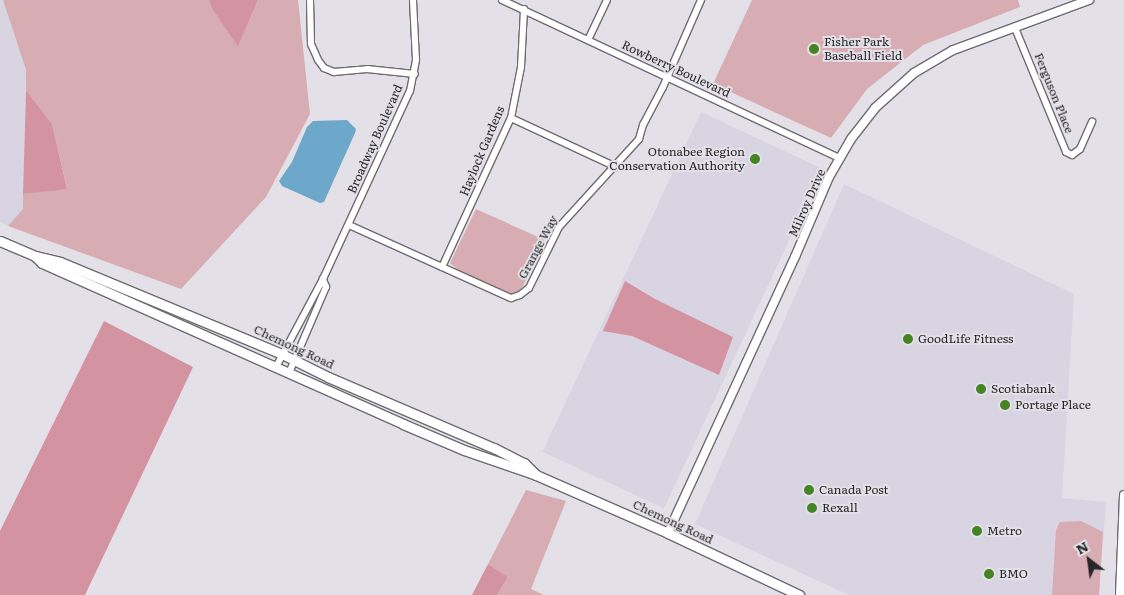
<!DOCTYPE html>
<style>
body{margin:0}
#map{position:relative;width:1124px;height:595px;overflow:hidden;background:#e3e1e7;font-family:Literata,serif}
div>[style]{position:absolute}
.built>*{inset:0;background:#d8d4e1;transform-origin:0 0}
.green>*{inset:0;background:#d8acb3}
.forest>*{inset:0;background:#d493a0}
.water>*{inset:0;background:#6da7ca}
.roads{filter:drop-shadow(1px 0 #6d6b71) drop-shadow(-1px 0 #6d6b71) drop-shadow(0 1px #6d6b71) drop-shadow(0 -1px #6d6b71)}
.minor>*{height:6px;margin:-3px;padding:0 3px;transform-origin:3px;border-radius:3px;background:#fff}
.tertiary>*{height:8px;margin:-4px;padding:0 4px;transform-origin:4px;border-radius:4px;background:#fff}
.secondary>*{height:9px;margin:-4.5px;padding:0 4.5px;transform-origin:4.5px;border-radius:4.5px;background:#fff}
.dots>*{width:14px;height:14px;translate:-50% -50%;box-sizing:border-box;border:2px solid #e3e1e7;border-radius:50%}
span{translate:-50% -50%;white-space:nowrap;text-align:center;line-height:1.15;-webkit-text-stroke:4px #e3e1e7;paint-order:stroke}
.poi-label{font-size:12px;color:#272729}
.left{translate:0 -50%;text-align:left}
.right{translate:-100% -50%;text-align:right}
.street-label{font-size:12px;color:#272729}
.north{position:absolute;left:1064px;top:535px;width:50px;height:50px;-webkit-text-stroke:4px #e3e1e7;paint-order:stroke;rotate:330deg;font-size:14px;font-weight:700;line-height:20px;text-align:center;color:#272729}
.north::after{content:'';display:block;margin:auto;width:18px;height:22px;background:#272729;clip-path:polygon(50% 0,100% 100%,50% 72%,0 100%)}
</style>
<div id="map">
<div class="built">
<div style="clip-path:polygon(0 0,3px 0,26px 70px,23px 209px,8px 226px,0 222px)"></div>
<div style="left:701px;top:112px;width:134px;height:375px;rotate:25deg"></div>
<div style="clip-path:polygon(844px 184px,1074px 294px,1062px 498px,1106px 502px,1099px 595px,849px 595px,695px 524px)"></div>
</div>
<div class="green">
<div style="clip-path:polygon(3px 0,209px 0,212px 9px,238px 47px,258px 0,298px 0,310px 114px,266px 197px,181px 289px,8px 226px,23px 209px,23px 194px,67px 188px,52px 124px,26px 90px,26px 70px)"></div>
<div style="clip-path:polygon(752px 0,1018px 0,1020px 7px,923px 45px,867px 89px,831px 138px,713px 84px)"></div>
<div style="clip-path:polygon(476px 209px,545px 240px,523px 286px,517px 293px,505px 293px,457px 269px,450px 263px)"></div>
<div style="clip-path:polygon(526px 490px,566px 501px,531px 589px,544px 595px,497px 595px,508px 577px,488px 564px)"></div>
<div style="clip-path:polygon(1081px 521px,1103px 532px,1099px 595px,1052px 595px,1056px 530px,1060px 522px)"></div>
</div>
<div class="forest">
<div style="clip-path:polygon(209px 0,258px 0,238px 47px,212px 9px)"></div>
<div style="clip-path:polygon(26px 90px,52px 124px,67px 189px,23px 194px)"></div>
<div style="clip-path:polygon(625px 281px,655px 299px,733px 337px,719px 375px,632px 336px,603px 331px)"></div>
<div style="clip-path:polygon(104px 321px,193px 367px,85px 595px,0 595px,0 531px)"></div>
<div style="clip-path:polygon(488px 564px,508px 577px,497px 595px,472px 595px)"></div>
</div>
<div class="water">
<div style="clip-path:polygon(347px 120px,356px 129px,355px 133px,324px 202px,320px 203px,282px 186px,279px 181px,292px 162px,307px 127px,313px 121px)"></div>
</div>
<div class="roads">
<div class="minor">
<div style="left:310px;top:0;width:44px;rotate:88.7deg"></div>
<div style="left:311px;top:44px;width:17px;rotate:66deg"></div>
<div style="left:318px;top:60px;width:10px;rotate:53deg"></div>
<div style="left:324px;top:68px;width:11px;rotate:22deg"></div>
<div style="left:334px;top:72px;width:33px;rotate:-5deg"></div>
<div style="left:367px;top:69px;width:48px;rotate:5.9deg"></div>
<div style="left:502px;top:0;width:373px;rotate:25.1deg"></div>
<div style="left:1015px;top:28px;width:134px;rotate:67.6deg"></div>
<div style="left:1066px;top:152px;width:7px;rotate:27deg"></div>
<div style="left:1072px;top:155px;width:10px;rotate:-37deg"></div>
<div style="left:1080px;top:149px;width:30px;rotate:-66deg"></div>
<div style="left:588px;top:40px;width:44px;rotate:-64.6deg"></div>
<div style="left:511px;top:118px;width:116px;rotate:25deg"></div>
<div style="left:349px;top:225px;width:178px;rotate:24.3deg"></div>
<div style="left:511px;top:298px;width:9px;rotate:-18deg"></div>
<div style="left:520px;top:295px;width:11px;rotate:-38deg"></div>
<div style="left:529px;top:288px;width:68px;rotate:-63.8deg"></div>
<div style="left:559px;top:227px;width:119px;rotate:-47.7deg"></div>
<div style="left:639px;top:139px;width:15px;rotate:-74deg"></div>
<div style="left:643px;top:125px;width:43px;rotate:-62.2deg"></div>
<div style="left:663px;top:87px;width:95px;rotate:-66.4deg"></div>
<div style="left:442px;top:267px;width:164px;rotate:-65.2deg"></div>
<div style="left:511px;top:118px;width:52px;rotate:-78.9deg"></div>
<div style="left:521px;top:67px;width:58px;rotate:-87deg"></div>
<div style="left:276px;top:367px;width:100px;rotate:-61.9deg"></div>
<div style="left:323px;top:279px;width:207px;rotate:-65.2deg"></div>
<div style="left:410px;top:91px;width:32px;rotate:-79deg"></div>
<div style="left:416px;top:60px;width:60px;rotate:-92.9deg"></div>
<div style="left:289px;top:373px;width:94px;rotate:-66.7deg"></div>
<div style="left:326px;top:287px;width:9px;rotate:-111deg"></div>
</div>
<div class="tertiary">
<div style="left:668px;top:533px;width:304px;rotate:-65.3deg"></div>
<div style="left:795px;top:257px;width:87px;rotate:-67deg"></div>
<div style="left:829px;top:177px;width:44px;rotate:-59.9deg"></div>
<div style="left:851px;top:139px;width:39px;rotate:-52deg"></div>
<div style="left:875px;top:108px;width:52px;rotate:-41.9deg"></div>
<div style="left:914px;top:73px;width:45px;rotate:-30.5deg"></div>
<div style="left:953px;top:50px;width:145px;rotate:-20.2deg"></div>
<div style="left:1120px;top:595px;width:100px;rotate:-87.7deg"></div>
</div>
<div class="secondary">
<div style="left:0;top:241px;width:38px;rotate:23deg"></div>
<div style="left:35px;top:256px;width:26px;rotate:13deg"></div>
<div style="left:60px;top:262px;width:240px;rotate:22.5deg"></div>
<div style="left:282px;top:354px;width:51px;rotate:26.6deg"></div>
<div style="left:328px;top:377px;width:181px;rotate:23.2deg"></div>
<div style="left:494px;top:448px;width:34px;rotate:27deg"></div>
<div style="left:524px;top:463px;width:17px;rotate:45deg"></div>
<div style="left:35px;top:256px;width:10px;rotate:45deg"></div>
<div style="left:42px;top:263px;width:395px;rotate:24deg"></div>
<div style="left:403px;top:424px;width:66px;rotate:23.1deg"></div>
<div style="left:464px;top:450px;width:76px;rotate:19.1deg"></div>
<div style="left:536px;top:475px;width:144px;rotate:23.7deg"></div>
<div style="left:668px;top:533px;width:145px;rotate:25.3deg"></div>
</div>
</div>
<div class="dots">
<div style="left:814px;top:49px;background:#448425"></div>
<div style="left:755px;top:159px;background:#448425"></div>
<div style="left:908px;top:339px;background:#448425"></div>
<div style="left:981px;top:389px;background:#448425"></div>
<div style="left:1005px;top:405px;background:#448425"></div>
<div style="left:809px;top:490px;background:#448425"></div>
<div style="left:812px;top:508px;background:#448425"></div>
<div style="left:977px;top:531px;background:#448425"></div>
<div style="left:989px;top:574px;background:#448425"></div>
</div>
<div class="poi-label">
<span class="left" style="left:824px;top:49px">Fisher Park<br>Baseball Field</span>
<span class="right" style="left:745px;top:159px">Otonabee Region<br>Conservation Authority</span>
<span class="left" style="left:918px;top:339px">GoodLife Fitness</span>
<span class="left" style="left:991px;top:389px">Scotiabank</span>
<span class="left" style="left:1015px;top:405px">Portage Place</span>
<span class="left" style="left:819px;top:490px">Canada Post</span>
<span class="left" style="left:822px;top:508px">Rexall</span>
<span class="left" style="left:987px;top:531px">Metro</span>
<span class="left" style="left:999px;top:574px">BMO</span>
</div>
<div class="street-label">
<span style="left:676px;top:69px;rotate:25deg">Rowberry Boulevard</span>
<span style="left:1054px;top:93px;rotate:68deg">Ferguson Place</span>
<span style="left:375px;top:139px;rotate:-66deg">Broadway Boulevard</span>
<span style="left:482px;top:151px;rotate:-67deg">Haylock Gardens</span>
<span style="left:807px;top:203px;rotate:-66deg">Milroy Drive</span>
<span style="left:538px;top:247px;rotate:-62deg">Grange Way</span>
<span style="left:294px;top:347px;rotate:25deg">Chemong Road</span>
<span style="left:673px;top:522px;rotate:25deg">Chemong Road</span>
</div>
<div class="north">N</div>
</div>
